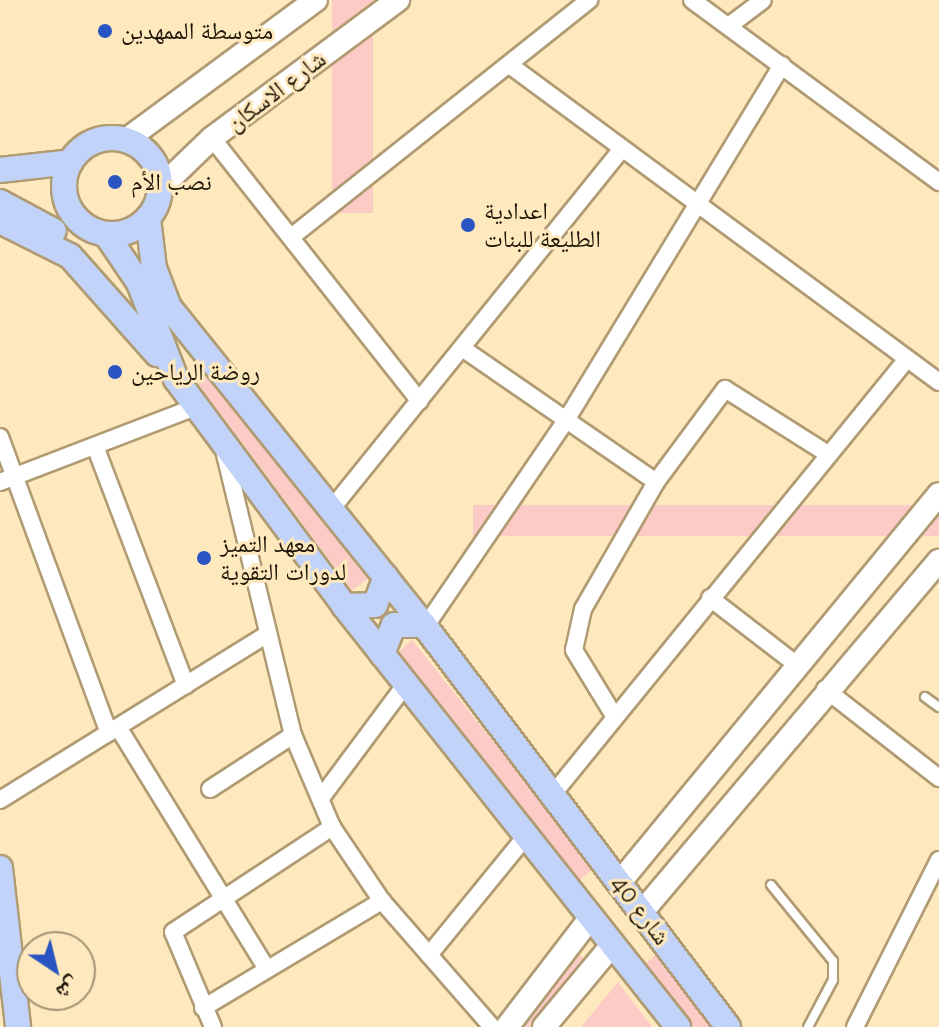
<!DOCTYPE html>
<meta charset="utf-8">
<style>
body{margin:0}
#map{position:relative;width:939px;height:1027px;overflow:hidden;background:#fee8bd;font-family:Raleway,"Noto Naskh Arabic",sans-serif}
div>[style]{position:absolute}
.green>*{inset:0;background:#fccbc6;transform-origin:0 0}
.roads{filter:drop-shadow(2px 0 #b09b73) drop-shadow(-2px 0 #b09b73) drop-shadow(0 2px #b09b73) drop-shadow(0 -2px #b09b73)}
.lane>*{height:8px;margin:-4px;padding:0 4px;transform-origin:4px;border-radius:4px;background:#fff}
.street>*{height:16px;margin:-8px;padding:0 8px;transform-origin:8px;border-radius:8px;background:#fff}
.secondary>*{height:22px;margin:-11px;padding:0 11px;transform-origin:11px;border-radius:11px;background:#fff}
.primary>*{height:24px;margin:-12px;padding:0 12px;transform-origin:12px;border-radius:12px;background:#c1d3f8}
.primary>.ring{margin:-12px;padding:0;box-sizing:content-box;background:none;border:24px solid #c1d3f8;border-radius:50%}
.dots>*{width:22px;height:22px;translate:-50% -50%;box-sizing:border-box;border:4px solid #fee8bd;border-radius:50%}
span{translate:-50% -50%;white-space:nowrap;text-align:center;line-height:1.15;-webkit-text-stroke:6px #fee8bd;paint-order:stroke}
.poi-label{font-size:24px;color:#1d1606}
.left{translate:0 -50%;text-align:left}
.street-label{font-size:24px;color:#1d1606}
.north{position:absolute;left:16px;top:931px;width:80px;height:80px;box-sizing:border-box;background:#fee8bd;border:2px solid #a49474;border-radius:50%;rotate:145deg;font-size:22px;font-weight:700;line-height:32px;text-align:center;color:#1d1606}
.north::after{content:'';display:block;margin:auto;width:28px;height:36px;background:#2954c2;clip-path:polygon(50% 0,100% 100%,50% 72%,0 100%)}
</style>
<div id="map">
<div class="green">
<div style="left:332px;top:0;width:41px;height:213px"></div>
<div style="clip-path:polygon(202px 372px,368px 579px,352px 590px,194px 378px)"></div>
<div style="left:939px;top:505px;width:31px;height:466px;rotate:90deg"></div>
<div style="clip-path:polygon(412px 640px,594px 868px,575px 884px,399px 652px)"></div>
<div style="clip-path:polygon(580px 955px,592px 965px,543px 1027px,521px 1027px)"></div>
<div style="clip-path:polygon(656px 955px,712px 1027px,695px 1027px,645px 964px)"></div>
<div style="clip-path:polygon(618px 982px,652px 1027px,581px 1027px)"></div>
</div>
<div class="roads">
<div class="lane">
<div style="left:925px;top:697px;width:17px;rotate:36deg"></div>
<div style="left:771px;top:885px;width:98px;rotate:50.8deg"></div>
<div style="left:833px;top:961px;width:19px;rotate:90deg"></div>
<div style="left:833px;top:980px;width:53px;rotate:118deg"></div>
</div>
<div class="street">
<div style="left:692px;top:0;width:307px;rotate:36.4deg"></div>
<div style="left:730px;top:25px;width:41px;rotate:-37.1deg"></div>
<div style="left:511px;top:66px;width:532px;rotate:36.44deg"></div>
<div style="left:212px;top:138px;width:335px;rotate:51.7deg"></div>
<div style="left:295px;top:234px;width:376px;rotate:-38.5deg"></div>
<div style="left:462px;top:348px;width:236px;rotate:34.6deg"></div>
<div style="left:0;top:437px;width:315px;rotate:69.8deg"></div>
<div style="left:95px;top:446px;width:256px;rotate:69.2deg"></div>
<div style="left:224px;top:450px;width:293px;rotate:76.4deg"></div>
<div style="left:293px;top:735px;width:100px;rotate:67deg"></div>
<div style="left:332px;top:827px;width:89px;rotate:56deg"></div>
<div style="left:382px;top:901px;width:167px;rotate:48.9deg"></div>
<div style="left:0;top:482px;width:212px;rotate:-21deg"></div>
<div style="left:333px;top:507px;width:460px;rotate:-51.1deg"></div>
<div style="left:710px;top:598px;width:110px;rotate:37.6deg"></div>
<div style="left:425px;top:627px;width:254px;rotate:-55.7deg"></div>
<div style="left:568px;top:417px;width:412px;rotate:-58.7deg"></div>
<div style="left:825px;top:689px;width:145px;rotate:38deg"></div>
<div style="left:613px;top:714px;width:75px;rotate:-121.4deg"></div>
<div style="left:574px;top:650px;width:42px;rotate:-77.6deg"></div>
<div style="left:583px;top:609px;width:146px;rotate:-60.1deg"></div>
<div style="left:656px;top:482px;width:116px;rotate:-53.4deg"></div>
<div style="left:725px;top:389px;width:122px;rotate:32.3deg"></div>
<div style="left:118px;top:727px;width:284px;rotate:58.4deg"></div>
<div style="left:210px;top:789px;width:99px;rotate:-33deg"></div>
<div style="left:553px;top:794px;width:561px;rotate:-50.86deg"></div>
<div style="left:321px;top:798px;width:142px;rotate:-53.3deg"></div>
<div style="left:0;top:800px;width:313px;rotate:-31.8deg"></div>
<div style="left:429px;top:955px;width:154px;rotate:-50.8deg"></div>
<div style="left:203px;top:1008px;width:209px;rotate:-30.9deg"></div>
<div style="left:213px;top:1027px;width:103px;rotate:-112.8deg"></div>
<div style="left:173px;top:932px;width:191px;rotate:-33.4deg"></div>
<div style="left:855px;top:1027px;width:187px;rotate:-63.3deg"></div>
</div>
<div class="secondary">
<div style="left:126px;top:140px;width:236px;rotate:-36.4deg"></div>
<div style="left:160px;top:188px;width:72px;rotate:-43.9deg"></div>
<div style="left:212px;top:138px;width:232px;rotate:-36.6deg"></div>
<div style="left:620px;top:882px;width:502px;rotate:-50.57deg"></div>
<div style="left:642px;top:912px;width:460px;rotate:-49.8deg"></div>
<div style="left:507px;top:1027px;width:138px;rotate:-52.6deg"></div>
<div style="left:544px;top:1027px;width:108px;rotate:-50.3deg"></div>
</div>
<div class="primary">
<div class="ring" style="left:64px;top:138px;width:72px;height:72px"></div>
<div style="left:0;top:170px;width:71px;rotate:-6.4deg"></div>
<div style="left:0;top:202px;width:61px;rotate:28.2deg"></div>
<div style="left:148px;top:218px;width:50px;rotate:83.2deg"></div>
<div style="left:154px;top:268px;width:42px;rotate:69deg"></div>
<div style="left:169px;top:307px;width:408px;rotate:51.3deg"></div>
<div style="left:424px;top:625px;width:504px;rotate:52.9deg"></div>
<div style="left:0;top:221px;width:78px;rotate:26.6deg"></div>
<div style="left:70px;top:256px;width:131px;rotate:48.4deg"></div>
<div style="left:106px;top:234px;width:59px;rotate:56deg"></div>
<div style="left:139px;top:283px;width:103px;rotate:68.9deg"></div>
<div style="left:176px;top:379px;width:290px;rotate:53.4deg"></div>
<div style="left:349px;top:612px;width:530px;rotate:51.59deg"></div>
<div style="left:344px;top:606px;width:31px;rotate:-2deg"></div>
<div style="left:375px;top:605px;width:30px;rotate:-69deg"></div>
<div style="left:382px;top:654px;width:31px;rotate:-68deg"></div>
<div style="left:394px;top:625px;width:30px"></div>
<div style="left:0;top:868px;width:160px;rotate:83.5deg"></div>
</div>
</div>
<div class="dots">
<div style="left:105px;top:31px;background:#2954c2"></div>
<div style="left:115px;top:182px;background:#2954c2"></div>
<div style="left:468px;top:225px;background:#2954c2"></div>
<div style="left:115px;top:372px;background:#2954c2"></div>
<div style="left:204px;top:558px;background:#2954c2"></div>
</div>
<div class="poi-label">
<span class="left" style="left:121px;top:31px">متوسطة الممهدين</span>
<span class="left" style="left:131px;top:182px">نصب الأم</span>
<span class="left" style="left:484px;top:225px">اعدادية<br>الطليعة للبنات</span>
<span class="left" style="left:131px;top:372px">روضة الرياحين</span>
<span class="left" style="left:220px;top:558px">معهد التميز<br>لدورات التقوية</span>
</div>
<div class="street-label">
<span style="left:276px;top:91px;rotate:-37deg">شارع الاسكان</span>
<span style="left:641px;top:910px;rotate:53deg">شارع 40</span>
</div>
<div class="north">ش</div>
</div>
